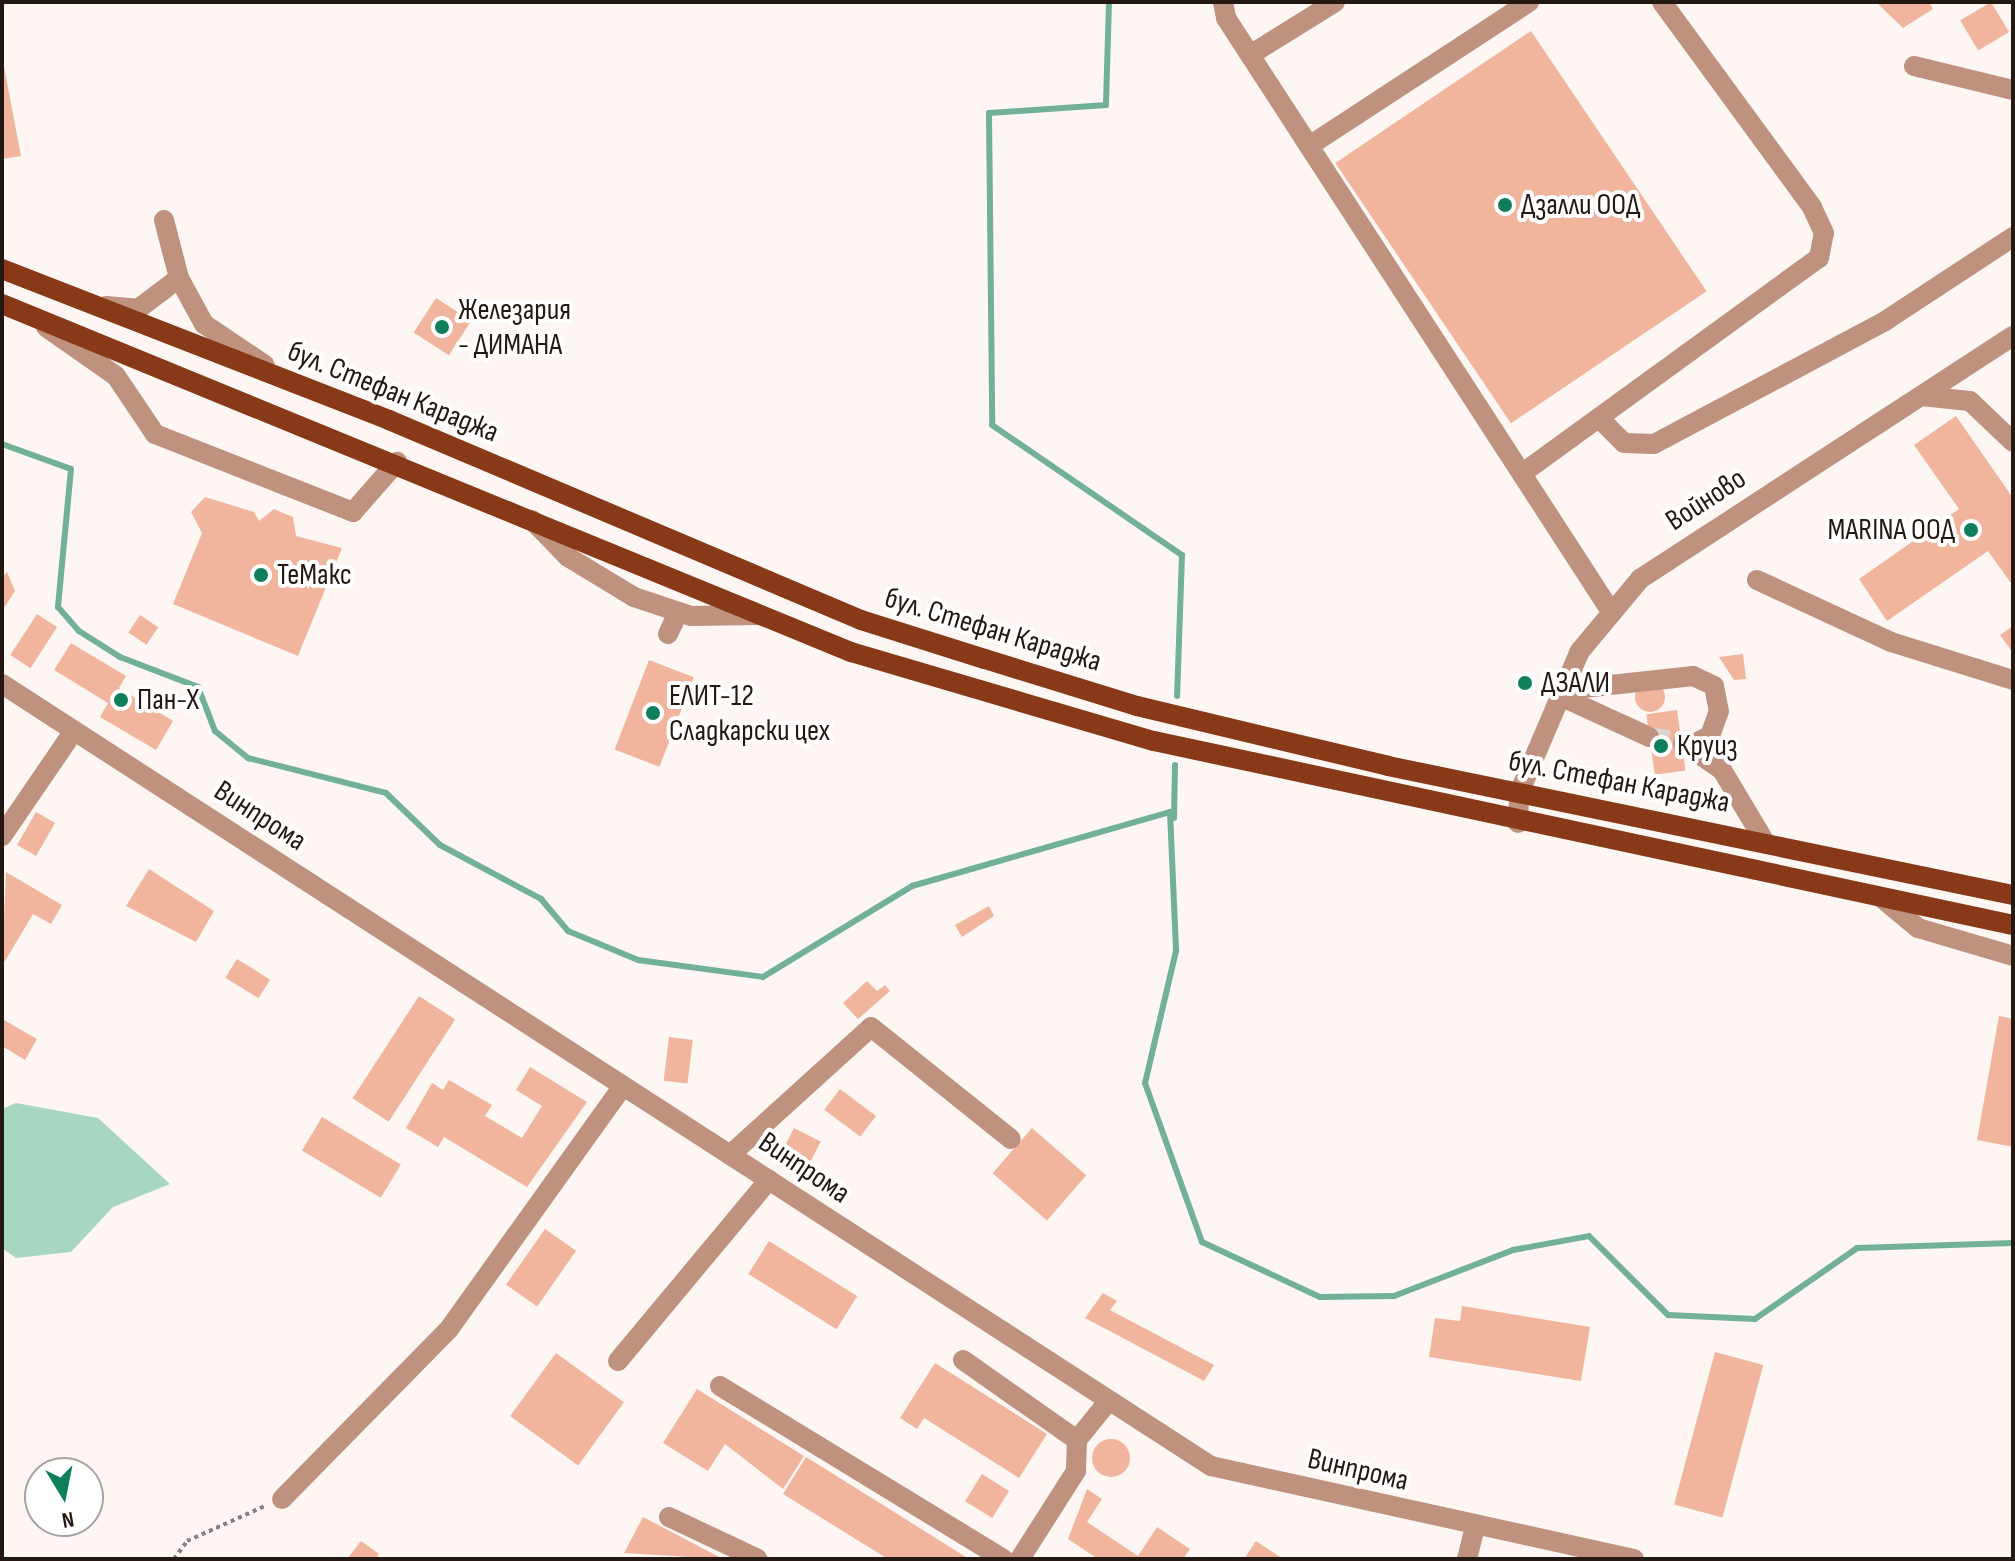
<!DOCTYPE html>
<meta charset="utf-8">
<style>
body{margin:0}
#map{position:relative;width:2015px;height:1561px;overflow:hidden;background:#fdf6f3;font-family:"Sofia Sans Condensed",sans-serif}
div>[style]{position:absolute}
.green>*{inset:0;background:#a7d7c0}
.stream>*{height:6px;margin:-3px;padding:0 3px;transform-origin:3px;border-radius:3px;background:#72b195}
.building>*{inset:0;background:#f1b59e;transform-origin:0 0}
.round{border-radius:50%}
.minor-tunnel>*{height:20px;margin-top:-10px;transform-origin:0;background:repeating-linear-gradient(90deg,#dcd5d1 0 20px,transparent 0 30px)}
.path>*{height:4px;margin-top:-2px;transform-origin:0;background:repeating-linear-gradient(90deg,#897f7b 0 4px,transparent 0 8px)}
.minor>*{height:20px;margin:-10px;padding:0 10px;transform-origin:10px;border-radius:10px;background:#bf917f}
.major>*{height:20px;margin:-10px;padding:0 10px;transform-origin:10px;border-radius:10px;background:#883917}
.dots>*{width:22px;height:22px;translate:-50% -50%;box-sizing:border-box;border:4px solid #fff;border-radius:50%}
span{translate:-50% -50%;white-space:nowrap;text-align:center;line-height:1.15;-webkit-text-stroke:8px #fff;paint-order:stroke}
.poi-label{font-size:30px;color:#241813}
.left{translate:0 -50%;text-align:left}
.right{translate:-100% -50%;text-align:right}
.street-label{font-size:30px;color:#241813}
.frame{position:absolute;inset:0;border:4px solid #241813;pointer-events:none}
.north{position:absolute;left:24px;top:1457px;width:80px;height:80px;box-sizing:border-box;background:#fff;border:2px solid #a7a3a1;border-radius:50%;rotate:170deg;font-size:22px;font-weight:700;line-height:32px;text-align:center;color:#241813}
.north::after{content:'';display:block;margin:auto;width:28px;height:36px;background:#0f7f5b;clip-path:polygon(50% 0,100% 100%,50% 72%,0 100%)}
</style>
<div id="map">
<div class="green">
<div style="clip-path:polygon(16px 1103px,98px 1118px,170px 1184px,113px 1207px,71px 1252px,16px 1258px,2px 1248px,2px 1109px)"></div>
</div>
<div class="stream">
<div style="left:1109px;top:2px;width:103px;rotate:91.7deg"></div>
<div style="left:1106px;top:105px;width:117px;rotate:176.1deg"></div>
<div style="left:989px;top:113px;width:312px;rotate:89.4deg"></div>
<div style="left:992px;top:425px;width:230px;rotate:34.4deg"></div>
<div style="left:1182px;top:555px;width:141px;rotate:92deg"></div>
<div style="left:2px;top:444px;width:73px;rotate:19.9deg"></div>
<div style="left:71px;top:469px;width:139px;rotate:95.4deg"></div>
<div style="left:58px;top:607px;width:32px;rotate:49deg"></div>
<div style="left:79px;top:631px;width:49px;rotate:32.4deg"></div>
<div style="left:120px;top:657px;width:84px;rotate:21deg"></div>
<div style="left:198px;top:687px;width:47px;rotate:68.9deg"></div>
<div style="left:215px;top:731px;width:43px;rotate:39.3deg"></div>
<div style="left:248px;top:758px;width:142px;rotate:14.2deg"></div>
<div style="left:386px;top:793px;width:75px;rotate:43.9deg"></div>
<div style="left:440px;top:845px;width:115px;rotate:28.1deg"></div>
<div style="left:541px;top:899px;width:42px;rotate:49.8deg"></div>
<div style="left:568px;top:931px;width:76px;rotate:22.5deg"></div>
<div style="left:638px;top:960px;width:126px;rotate:7.7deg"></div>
<div style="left:763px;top:977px;width:175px;rotate:-31.4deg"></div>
<div style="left:912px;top:886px;width:268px;rotate:-16deg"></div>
<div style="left:1170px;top:812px;width:139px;rotate:87.5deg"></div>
<div style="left:1176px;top:951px;width:136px;rotate:103.2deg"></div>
<div style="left:1145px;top:1083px;width:169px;rotate:70.3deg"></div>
<div style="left:1202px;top:1242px;width:130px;rotate:25deg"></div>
<div style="left:1320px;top:1297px;width:74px;rotate:-0.8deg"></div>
<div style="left:1394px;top:1296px;width:128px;rotate:-21.1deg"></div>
<div style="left:1513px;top:1250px;width:77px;rotate:-10.4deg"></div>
<div style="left:1589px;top:1236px;width:112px;rotate:45deg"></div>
<div style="left:1668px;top:1315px;width:87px;rotate:2.6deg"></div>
<div style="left:1755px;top:1319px;width:124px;rotate:-34.8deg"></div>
<div style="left:1857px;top:1248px;width:156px;rotate:-1.8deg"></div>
<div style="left:1174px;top:818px;width:53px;rotate:-88.9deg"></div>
</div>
<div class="building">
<div style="clip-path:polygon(1876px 2px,1929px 2px,1933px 9px,1903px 28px)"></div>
<div style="left:1991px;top:2px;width:35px;height:36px;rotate:59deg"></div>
<div style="left:1531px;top:31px;width:314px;height:236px;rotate:56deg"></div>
<div style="clip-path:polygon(2px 56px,21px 156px,2px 159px)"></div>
<div style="left:436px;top:298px;width:42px;height:41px;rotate:33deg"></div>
<div style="clip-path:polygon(1956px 416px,2013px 498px,2013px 586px,1988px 551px,1887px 621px,1859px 579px,1959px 509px,1914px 445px)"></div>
<div style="clip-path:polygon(205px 497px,254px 512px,259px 521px,274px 509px,293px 517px,296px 536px,342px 548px,298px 656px,173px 604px,202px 533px,191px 512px)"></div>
<div style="clip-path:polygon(7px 572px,15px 591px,2px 611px,2px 577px)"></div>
<div style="left:37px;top:614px;width:24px;height:49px;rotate:33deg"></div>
<div style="left:140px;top:615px;width:22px;height:21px;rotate:34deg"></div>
<div style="clip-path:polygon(2013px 626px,2013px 653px,2000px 635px)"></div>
<div style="clip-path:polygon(71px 643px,126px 676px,119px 688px,173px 721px,156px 750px,100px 717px,108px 703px,54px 670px)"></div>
<div style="clip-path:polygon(1743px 654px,1746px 679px,1734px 680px,1719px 657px)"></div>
<div style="left:649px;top:660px;width:48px;height:96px;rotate:21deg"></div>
<div class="round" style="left:1635px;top:682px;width:30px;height:30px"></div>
<div style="left:1677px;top:710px;width:61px;height:31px;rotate:82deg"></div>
<div style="left:36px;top:812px;width:22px;height:38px;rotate:30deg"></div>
<div style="clip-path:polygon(149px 869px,214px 911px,196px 942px,126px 906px)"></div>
<div style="clip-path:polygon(6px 872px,62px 905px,51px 924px,33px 914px,2px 966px)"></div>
<div style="clip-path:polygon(989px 906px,994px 916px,962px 937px,955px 925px)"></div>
<div style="left:237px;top:959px;width:39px;height:22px;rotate:32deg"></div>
<div style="clip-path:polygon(867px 981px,877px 991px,885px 985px,890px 991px,858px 1019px,843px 1003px)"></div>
<div style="left:419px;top:996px;width:43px;height:122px;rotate:33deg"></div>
<div style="clip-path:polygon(1999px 1016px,2013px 1019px,2013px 1147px,1977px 1140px)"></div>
<div style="clip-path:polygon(2px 1019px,37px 1039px,25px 1060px,2px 1046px)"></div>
<div style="left:669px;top:1037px;width:24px;height:44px;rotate:7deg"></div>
<div style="clip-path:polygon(530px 1067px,587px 1102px,527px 1187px,444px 1137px,438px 1147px,406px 1128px,432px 1083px,443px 1090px,449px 1080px,492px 1105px,485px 1116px,522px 1138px,542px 1106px,516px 1090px)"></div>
<div style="left:840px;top:1089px;width:45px;height:26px;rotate:37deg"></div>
<div style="left:322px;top:1117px;width:92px;height:39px;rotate:31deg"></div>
<div style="left:794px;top:1128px;width:30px;height:32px;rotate:27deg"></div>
<div style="left:1032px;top:1128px;width:72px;height:60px;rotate:41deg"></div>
<div style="left:545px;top:1229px;width:38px;height:68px;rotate:35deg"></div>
<div style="left:769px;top:1241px;width:104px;height:39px;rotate:32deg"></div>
<div style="clip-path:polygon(1103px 1293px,1117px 1301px,1110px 1310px,1214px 1365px,1204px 1381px,1085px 1318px)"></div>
<div style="clip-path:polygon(1462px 1306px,1590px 1327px,1581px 1381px,1429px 1357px,1435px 1318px,1460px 1321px)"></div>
<div style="left:1715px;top:1352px;width:50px;height:158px;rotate:15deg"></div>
<div style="left:556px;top:1353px;width:84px;height:78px;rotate:36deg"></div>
<div style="clip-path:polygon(935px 1363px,1047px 1434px,1019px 1478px,924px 1418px,917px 1429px,900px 1418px)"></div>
<div style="clip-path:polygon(697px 1389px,804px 1456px,783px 1489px,725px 1444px,708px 1471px,663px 1443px)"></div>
<div class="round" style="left:1092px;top:1439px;width:38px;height:38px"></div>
<div style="clip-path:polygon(806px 1457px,891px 1510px,969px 1559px,888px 1559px,783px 1494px)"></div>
<div style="left:982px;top:1474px;width:32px;height:32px;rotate:32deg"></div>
<div style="clip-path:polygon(1087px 1489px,1102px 1499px,1087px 1522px,1138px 1556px,1157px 1527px,1190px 1549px,1183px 1559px,1098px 1559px,1068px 1539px)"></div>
<div style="clip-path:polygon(643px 1517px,723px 1559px,624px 1553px)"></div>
<div style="clip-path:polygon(361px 1541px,379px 1554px,376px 1559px,347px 1559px)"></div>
<div style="clip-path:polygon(1256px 1541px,1283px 1559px,1244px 1559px)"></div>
</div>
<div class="minor-tunnel">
<div style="left:1649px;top:737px;width:32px;rotate:9deg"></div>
</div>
<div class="path">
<div style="left:174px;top:1559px;width:22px;rotate:-54deg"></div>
<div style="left:187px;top:1541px;width:85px;rotate:-24.2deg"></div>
</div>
<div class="minor">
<div style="left:1223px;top:2px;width:16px;rotate:79deg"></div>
<div style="left:1226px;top:18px;width:709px;rotate:57.03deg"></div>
<div style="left:1250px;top:55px;width:100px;rotate:-31.9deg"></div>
<div style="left:1914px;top:66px;width:102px;rotate:13.6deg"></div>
<div style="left:1309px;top:146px;width:263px;rotate:-33.2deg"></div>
<div style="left:164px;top:220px;width:60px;rotate:75.5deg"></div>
<div style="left:179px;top:278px;width:52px;rotate:61.5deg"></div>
<div style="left:204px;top:324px;width:73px;rotate:33.9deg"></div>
<div style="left:106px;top:306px;width:32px;rotate:5deg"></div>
<div style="left:138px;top:309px;width:51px;rotate:-37.1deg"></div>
<div style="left:46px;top:327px;width:85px;rotate:35deg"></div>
<div style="left:116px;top:376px;width:70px;rotate:56.1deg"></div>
<div style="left:155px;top:434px;width:213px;rotate:21.5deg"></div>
<div style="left:353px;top:512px;width:67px;rotate:-48.7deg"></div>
<div style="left:1921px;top:396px;width:49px;rotate:5.8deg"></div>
<div style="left:1970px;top:401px;width:59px;rotate:43.6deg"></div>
<div style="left:1599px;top:418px;width:35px;rotate:45deg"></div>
<div style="left:1624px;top:443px;width:30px;rotate:2deg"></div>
<div style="left:1654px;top:444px;width:262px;rotate:-28deg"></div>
<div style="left:1885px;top:321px;width:153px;rotate:-33.3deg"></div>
<div style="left:1524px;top:472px;width:364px;rotate:-36deg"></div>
<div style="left:1819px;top:258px;width:25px;rotate:-79deg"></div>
<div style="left:1824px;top:233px;width:29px;rotate:-115deg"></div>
<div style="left:1812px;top:207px;width:254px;rotate:-126.2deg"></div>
<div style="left:532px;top:520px;width:52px;rotate:45.8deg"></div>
<div style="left:568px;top:557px;width:77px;rotate:31.2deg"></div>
<div style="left:634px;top:597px;width:60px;rotate:18.4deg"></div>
<div style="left:691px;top:616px;width:67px;rotate:-0.9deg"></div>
<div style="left:1757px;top:580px;width:148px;rotate:24.8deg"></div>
<div style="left:1891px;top:642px;width:128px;rotate:17.3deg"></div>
<div style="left:668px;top:634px;width:23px;rotate:-65deg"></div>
<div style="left:1566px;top:683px;width:18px;rotate:16deg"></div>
<div style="left:1583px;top:688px;width:111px;rotate:-6.2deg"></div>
<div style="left:1693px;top:676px;width:23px;rotate:25deg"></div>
<div style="left:1714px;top:686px;width:25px;rotate:79deg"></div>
<div style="left:1719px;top:711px;width:27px;rotate:110deg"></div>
<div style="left:1710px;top:736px;width:21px;rotate:155deg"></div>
<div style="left:2px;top:684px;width:1440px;rotate:32.9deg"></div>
<div style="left:1211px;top:1466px;width:433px;rotate:12.4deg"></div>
<div style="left:1560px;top:696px;width:98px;rotate:24.7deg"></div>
<div style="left:1683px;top:743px;width:47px;rotate:34.7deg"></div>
<div style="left:1722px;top:770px;width:84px;rotate:59.2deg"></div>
<div style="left:1518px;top:823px;width:30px;rotate:-88deg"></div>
<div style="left:1519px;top:793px;width:155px;rotate:-66.8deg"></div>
<div style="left:1580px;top:651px;width:94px;rotate:-50.2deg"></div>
<div style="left:1640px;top:579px;width:445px;rotate:-33.1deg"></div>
<div style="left:2px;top:836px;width:127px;rotate:-55.6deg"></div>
<div style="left:1883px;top:899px;width:45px;rotate:39.6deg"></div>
<div style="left:1918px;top:928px;width:99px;rotate:16.4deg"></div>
<div style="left:730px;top:1155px;width:190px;rotate:-42.2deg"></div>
<div style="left:871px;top:1027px;width:179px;rotate:38.7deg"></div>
<div style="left:963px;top:1360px;width:139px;rotate:35.1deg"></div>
<div style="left:1077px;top:1440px;width:31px;rotate:92deg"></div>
<div style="left:1076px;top:1471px;width:104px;rotate:122.5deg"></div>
<div style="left:618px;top:1361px;width:236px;rotate:-50.2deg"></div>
<div style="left:720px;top:1386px;width:332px;rotate:31.4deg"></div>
<div style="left:1077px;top:1440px;width:46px;rotate:-51.1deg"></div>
<div style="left:282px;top:1499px;width:238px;rotate:-45.5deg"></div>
<div style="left:449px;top:1329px;width:299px;rotate:-54.4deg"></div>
<div style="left:669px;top:1517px;width:98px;rotate:25.3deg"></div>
<div style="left:1467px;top:1559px;width:32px;rotate:-76deg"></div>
</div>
<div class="major">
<div style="left:2px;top:269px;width:415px;rotate:21.3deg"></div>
<div style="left:389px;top:420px;width:513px;rotate:22.96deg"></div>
<div style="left:861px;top:620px;width:130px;rotate:17.5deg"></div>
<div style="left:985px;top:659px;width:159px;rotate:17.2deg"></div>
<div style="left:1137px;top:706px;width:258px;rotate:13.4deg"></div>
<div style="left:1388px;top:766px;width:638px;rotate:11.66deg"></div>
<div style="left:2px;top:304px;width:918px;rotate:22.29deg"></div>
<div style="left:851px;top:652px;width:316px;rotate:16.4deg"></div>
<div style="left:1154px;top:741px;width:878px;rotate:12.09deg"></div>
</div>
<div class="dots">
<div style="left:1505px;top:205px;background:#0f7f5b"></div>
<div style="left:442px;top:327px;background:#0f7f5b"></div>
<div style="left:1971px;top:530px;background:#0f7f5b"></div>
<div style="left:261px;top:575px;background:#0f7f5b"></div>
<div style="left:1525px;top:683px;background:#0f7f5b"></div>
<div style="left:121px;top:700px;background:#0f7f5b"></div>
<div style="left:653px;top:713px;background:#0f7f5b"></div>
<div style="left:1661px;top:746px;background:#0f7f5b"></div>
</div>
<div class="poi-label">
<span class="left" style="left:1521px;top:205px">Дзалли ООД</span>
<span class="left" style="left:458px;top:327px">Железария<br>- ДИМАНА</span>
<span class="right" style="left:1955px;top:530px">MARINA ООД</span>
<span class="left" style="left:277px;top:575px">ТеМакс</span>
<span class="left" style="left:1541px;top:683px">ДЗАЛИ</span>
<span class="left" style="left:669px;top:713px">ЕЛИТ-12<br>Сладкарски цех</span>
<span class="left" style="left:137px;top:700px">Пан-Х</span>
<span class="left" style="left:1677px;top:746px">Круиз</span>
</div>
<div class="street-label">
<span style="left:393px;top:392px;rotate:22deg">бул. Стефан Караджа</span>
<span style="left:1706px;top:500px;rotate:-33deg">Войново</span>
<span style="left:993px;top:630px;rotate:17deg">бул. Стефан Караджа</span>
<span style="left:1619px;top:782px;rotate:11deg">бул. Стефан Караджа</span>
<span style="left:260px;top:816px;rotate:33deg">Винпрома</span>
<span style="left:804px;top:1168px;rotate:34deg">Винпрома</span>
<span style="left:1358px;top:1470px;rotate:13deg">Винпрома</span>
</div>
<div class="frame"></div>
<div class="north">N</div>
</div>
